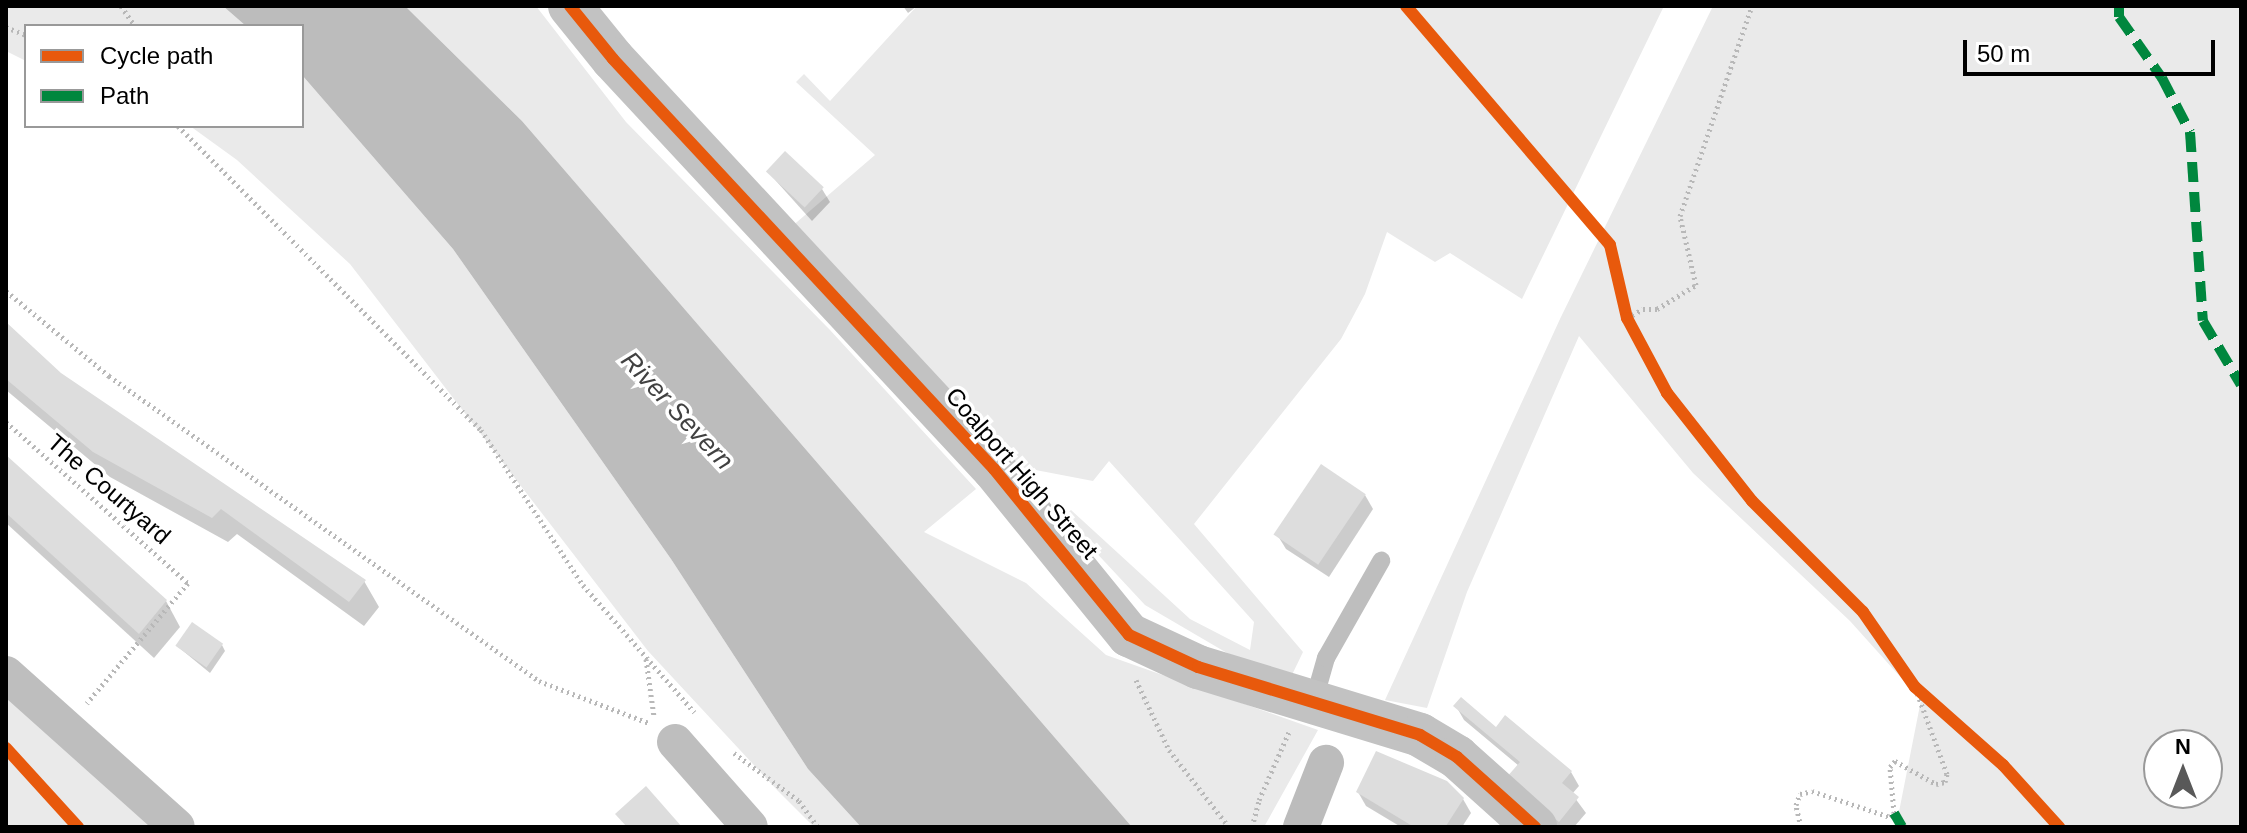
<!DOCTYPE html>
<style>
body{margin:0}
#map{position:relative;width:2247px;height:833px;overflow:hidden;background:#fff;font-family:Arial,sans-serif}
div>[style]{position:absolute}
.green>*{inset:0;background:#eaeaea}
.water>*{inset:0;background:#bcbcbc}
.shadow>*{inset:0;background:#0003}
.canal>*{height:36px;margin:-18px;padding:0 18px;transform-origin:18px;border-radius:18px;background:#bcbcbc}
.building>*{inset:0;background:#ddd;transform-origin:0 0}
.path>*{height:5px;margin-top:-2.5px;transform-origin:0;background:repeating-linear-gradient(90deg,#b8b8b8 0 2px,transparent 0 6px)}
.lane>*{height:18px;margin:-9px;padding:0 9px;transform-origin:9px;border-radius:9px;background:#bebebe}
.street>*{height:36px;margin:-18px;padding:0 18px;transform-origin:18px;border-radius:18px;background:#bebebe}
.secondary>*{height:44px;margin:-22px;padding:0 22px;transform-origin:22px;border-radius:22px;background:#c2c2c2}
.quiet>*{height:10px;margin-top:-5px;transform-origin:0;background:repeating-linear-gradient(90deg,#00873e 0 20px,transparent 0 30px)}
.cycleway>*{height:12px;margin:-6px;padding:0 6px;transform-origin:6px;border-radius:6px;background:#e8590c}
span{translate:-50% -50%;white-space:nowrap;text-align:center;line-height:1.15;-webkit-text-stroke:7px #fff;paint-order:stroke}
.street-label{font-size:24px;color:#000}
.water-label{font-size:26px;color:#414141;font-style:italic}
.frame{position:absolute;inset:0;border:8px solid #000;pointer-events:none}
.legend{position:absolute;left:24px;top:24px;width:280px;height:104px;box-sizing:border-box;background:#fff;border:2px solid #999;margin:0;padding:10px 14px;list-style:none;font-size:24px;color:#000}
.legend li{display:flex;align-items:center;gap:16px;height:40px}
.legend b{width:40px;border:2px solid #999}
.north{position:absolute;left:2143px;top:729px;width:80px;height:80px;box-sizing:border-box;background:#fff;border:2px solid #999;border-radius:50%;rotate:0deg;font-size:22px;font-weight:700;line-height:32px;text-align:center;color:#000}
.north::after{content:'';display:block;margin:auto;width:28px;height:36px;background:#595959;clip-path:polygon(50% 0,100% 100%,50% 72%,0 100%)}
.scale{position:absolute;left:1963px;top:40px;width:252px;height:36px;box-sizing:border-box;border:4px solid #000;border-top:0;padding-left:10px;font-size:24px;line-height:28px;white-space:nowrap;color:#000;-webkit-text-stroke:6px #fff;paint-order:stroke}
</style>
<div id="map">
<div class="green">
<div style="clip-path:polygon(6px 6px,223px 6px,246px 26px,26px 26px,26px 61px,6px 51px)"></div>
<div style="clip-path:polygon(405px 6px,536px 6px,626px 122px,830px 330px,976px 489px,924px 532px,1026px 583px,1106px 655px,1318px 730px,1264px 827px,1132px 827px,522px 121px)"></div>
<div style="clip-path:polygon(917px 6px,1664px 6px,1522px 299px,1450px 253px,1435px 262px,1387px 232px,1365px 294px,1341px 339px,1194px 524px,1303px 652px,1290px 679px,1239px 660px,1145px 605px,1063px 517px,1071px 510px,1190px 619px,1250px 650px,1254px 622px,1109px 461px,1093px 481px,1015px 466px,790px 228px,875px 155px,796px 82px,804px 74px,830px 101px)"></div>
<div style="clip-path:polygon(evenodd,1713px 6px,2241px 6px,2241px 827px,1896px 827px,1921px 700px,1850px 621px,1693px 473px,1579px 336px,1467px 592px,1427px 708px,1385px 700px,1560px 319px,1713px 6px,2159px 745px,2207px 745px,2207px 793px,2159px 793px,2159px 745px)"></div>
<div style="clip-path:polygon(302px 75px,453px 249px,671px 559px,808px 769px,861px 827px,814px 827px,778px 791px,648px 651px,350px 264px,237px 160px,190px 126px,302px 126px)"></div>
<div style="clip-path:polygon(6px 691px,154px 827px,6px 827px)"></div>
</div>
<div class="water">
<div style="clip-path:polygon(223px 6px,405px 6px,522px 121px,1132px 827px,861px 827px,808px 769px,671px 559px,453px 249px,302px 75px,302px 26px,246px 26px)"></div>
</div>
<div class="shadow">
<div style="clip-path:polygon(903px 6px,917px 6px,908px 13px)"></div>
<div style="clip-path:polygon(768px 172px,822px 189px,830px 202px,812px 221px)"></div>
<div style="clip-path:polygon(6px 324px,60px 375px,364px 581px,379px 607px,364px 626px,237px 534px,228px 542px,110px 477px,6px 390px)"></div>
<div style="clip-path:polygon(6px 458px,166px 601px,180px 627px,154px 658px,6px 523px)"></div>
<div style="clip-path:polygon(1365px 495px,1373px 509px,1329px 577px,1286px 549px,1278px 536px)"></div>
<div style="clip-path:polygon(222px 645px,225px 651px,210px 673px,177px 646px)"></div>
<div style="clip-path:polygon(1456px 706px,1571px 772px,1579px 786px,1572px 794px,1586px 813px,1574px 827px,1558px 827px,1517px 792px,1519px 766px,1464px 720px)"></div>
<div style="clip-path:polygon(1358px 792px,1463px 799px,1471px 813px,1462px 827px,1401px 827px,1366px 806px)"></div>
</div>
<div class="canal">
<div style="left:1301px;top:827px;width:69px;rotate:-68.7deg"></div>
</div>
<div class="building">
<div style="left:785px;top:151px;width:53px;height:28px;rotate:43deg"></div>
<div style="clip-path:polygon(6px 322px,61px 373px,366px 580px,349px 602px,221px 509px,212px 518px,93px 452px,6px 379px)"></div>
<div style="clip-path:polygon(6px 455px,167px 600px,139px 634px,6px 513px)"></div>
<div style="left:1321px;top:464px;width:54px;height:85px;rotate:34deg"></div>
<div style="left:192px;top:622px;width:38px;height:29px;rotate:35deg"></div>
<div style="clip-path:polygon(1461px 697px,1496px 727px,1505px 715px,1572px 771px,1562px 783px,1579px 797px,1559px 822px,1506px 778px,1520px 762px,1453px 706px)"></div>
<div style="clip-path:polygon(1376px 751px,1447px 781px,1464px 798px,1446px 826px,1414px 827px,1356px 792px)"></div>
<div style="clip-path:polygon(646px 786px,682px 827px,627px 827px,615px 814px)"></div>
</div>
<div class="path">
<div style="left:121px;top:6px;width:24px;rotate:55deg"></div>
<div style="left:6px;top:27px;width:22px;rotate:22deg"></div>
<div style="left:178px;top:126px;width:429px;rotate:45.1deg"></div>
<div style="left:481px;top:430px;width:186px;rotate:56.7deg"></div>
<div style="left:583px;top:585px;width:169px;rotate:48.8deg"></div>
<div style="left:6px;top:291px;width:134px;rotate:39.5deg"></div>
<div style="left:109px;top:376px;width:527px;rotate:35.35deg"></div>
<div style="left:539px;top:681px;width:118px;rotate:20.9deg"></div>
<div style="left:1627px;top:318px;width:18px;rotate:-29deg"></div>
<div style="left:1643px;top:309px;width:14px"></div>
<div style="left:1657px;top:309px;width:46px;rotate:-31.6deg"></div>
<div style="left:1696px;top:285px;width:71px;rotate:-103.1deg"></div>
<div style="left:1680px;top:216px;width:222px;rotate:-71.1deg"></div>
<div style="left:6px;top:422px;width:243px;rotate:41.5deg"></div>
<div style="left:188px;top:583px;width:157px;rotate:130.1deg"></div>
<div style="left:646px;top:659px;width:59px;rotate:82.1deg"></div>
<div style="left:1136px;top:680px;width:77px;rotate:64.8deg"></div>
<div style="left:1169px;top:750px;width:98px;rotate:52.1deg"></div>
<div style="left:734px;top:753px;width:81px;rotate:36.4deg"></div>
<div style="left:799px;top:801px;width:32px;rotate:54deg"></div>
<div style="left:1252px;top:827px;width:28px;rotate:-75deg"></div>
<div style="left:1259px;top:800px;width:74px;rotate:-66.2deg"></div>
<div style="left:1801px;top:827px;width:23px;rotate:-103deg"></div>
<div style="left:1796px;top:805px;width:12px;rotate:-70deg"></div>
<div style="left:1800px;top:794px;width:12px;rotate:-14deg"></div>
<div style="left:1812px;top:791px;width:82px;rotate:18.4deg"></div>
<div style="left:1890px;top:817px;width:6px;rotate:-45deg"></div>
<div style="left:1894px;top:813px;width:46px;rotate:-95deg"></div>
<div style="left:1890px;top:767px;width:8px;rotate:-50deg"></div>
<div style="left:1895px;top:761px;width:47px;rotate:29.3deg"></div>
<div style="left:1936px;top:784px;width:9px;rotate:-13deg"></div>
<div style="left:1945px;top:782px;width:8px;rotate:-76deg"></div>
<div style="left:1947px;top:774px;width:93px;rotate:-110.2deg"></div>
</div>
<div class="lane">
<div style="left:1314px;top:700px;width:44px;rotate:-74.1deg"></div>
<div style="left:1326px;top:658px;width:112px;rotate:-60.4deg"></div>
</div>
<div class="street">
<div style="left:6px;top:674px;width:229px;rotate:41.8deg"></div>
<div style="left:675px;top:742px;width:113px;rotate:48.6deg"></div>
</div>
<div class="secondary">
<div style="left:570px;top:6px;width:68px;rotate:50.9deg"></div>
<div style="left:613px;top:59px;width:560px;rotate:47.1deg"></div>
<div style="left:994px;top:469px;width:214px;rotate:50.9deg"></div>
<div style="left:1129px;top:635px;width:76px;rotate:24.9deg"></div>
<div style="left:1198px;top:667px;width:232px;rotate:17deg"></div>
<div style="left:1420px;top:735px;width:43px;rotate:30.7deg"></div>
<div style="left:1457px;top:757px;width:105px;rotate:41.9deg"></div>
</div>
<div class="quiet">
<div style="left:2119px;top:6px;width:11px;rotate:90deg"></div>
<div style="left:2119px;top:17px;width:75px;rotate:54.8deg"></div>
<div style="left:2162px;top:78px;width:61px;rotate:62.6deg"></div>
<div style="left:2190px;top:132px;width:189px;rotate:86.1deg"></div>
<div style="left:2203px;top:321px;width:74px;rotate:59.3deg"></div>
<div style="left:1894px;top:813px;width:16px;rotate:60deg"></div>
</div>
<div class="cycleway">
<div style="left:570px;top:6px;width:68px;rotate:50.9deg"></div>
<div style="left:613px;top:59px;width:560px;rotate:47.1deg"></div>
<div style="left:994px;top:469px;width:214px;rotate:50.9deg"></div>
<div style="left:1129px;top:635px;width:76px;rotate:24.9deg"></div>
<div style="left:1198px;top:667px;width:232px;rotate:17deg"></div>
<div style="left:1420px;top:735px;width:43px;rotate:30.7deg"></div>
<div style="left:1457px;top:757px;width:105px;rotate:41.9deg"></div>
<div style="left:1406px;top:6px;width:314px;rotate:49.5deg"></div>
<div style="left:1610px;top:245px;width:75px;rotate:76.9deg"></div>
<div style="left:1627px;top:318px;width:85px;rotate:61.9deg"></div>
<div style="left:1667px;top:393px;width:137px;rotate:51.8deg"></div>
<div style="left:1752px;top:501px;width:157px;rotate:45deg"></div>
<div style="left:1863px;top:612px;width:91px;rotate:55.3deg"></div>
<div style="left:1915px;top:687px;width:118px;rotate:41.6deg"></div>
<div style="left:2003px;top:765px;width:84px;rotate:47.9deg"></div>
<div style="left:6px;top:748px;width:107px;rotate:47.7deg"></div>
</div>
<div class="street-label">
<span style="left:1022px;top:473px;rotate:49deg">Coalport High Street</span>
<span style="left:109px;top:489px;rotate:41deg">The Courtyard</span>
</div>
<div class="water-label">
<span style="left:677px;top:411px;rotate:47deg">River Severn</span>
</div>
<div class="frame"></div>
<ul class="legend">
<li><b style="height:10px;background:#e8590c"></b>Cycle path</li>
<li><b style="height:10px;background:#00873e"></b>Path</li>
</ul>
<div class="north">N</div>
<div class="scale">50 m</div>
</div>
